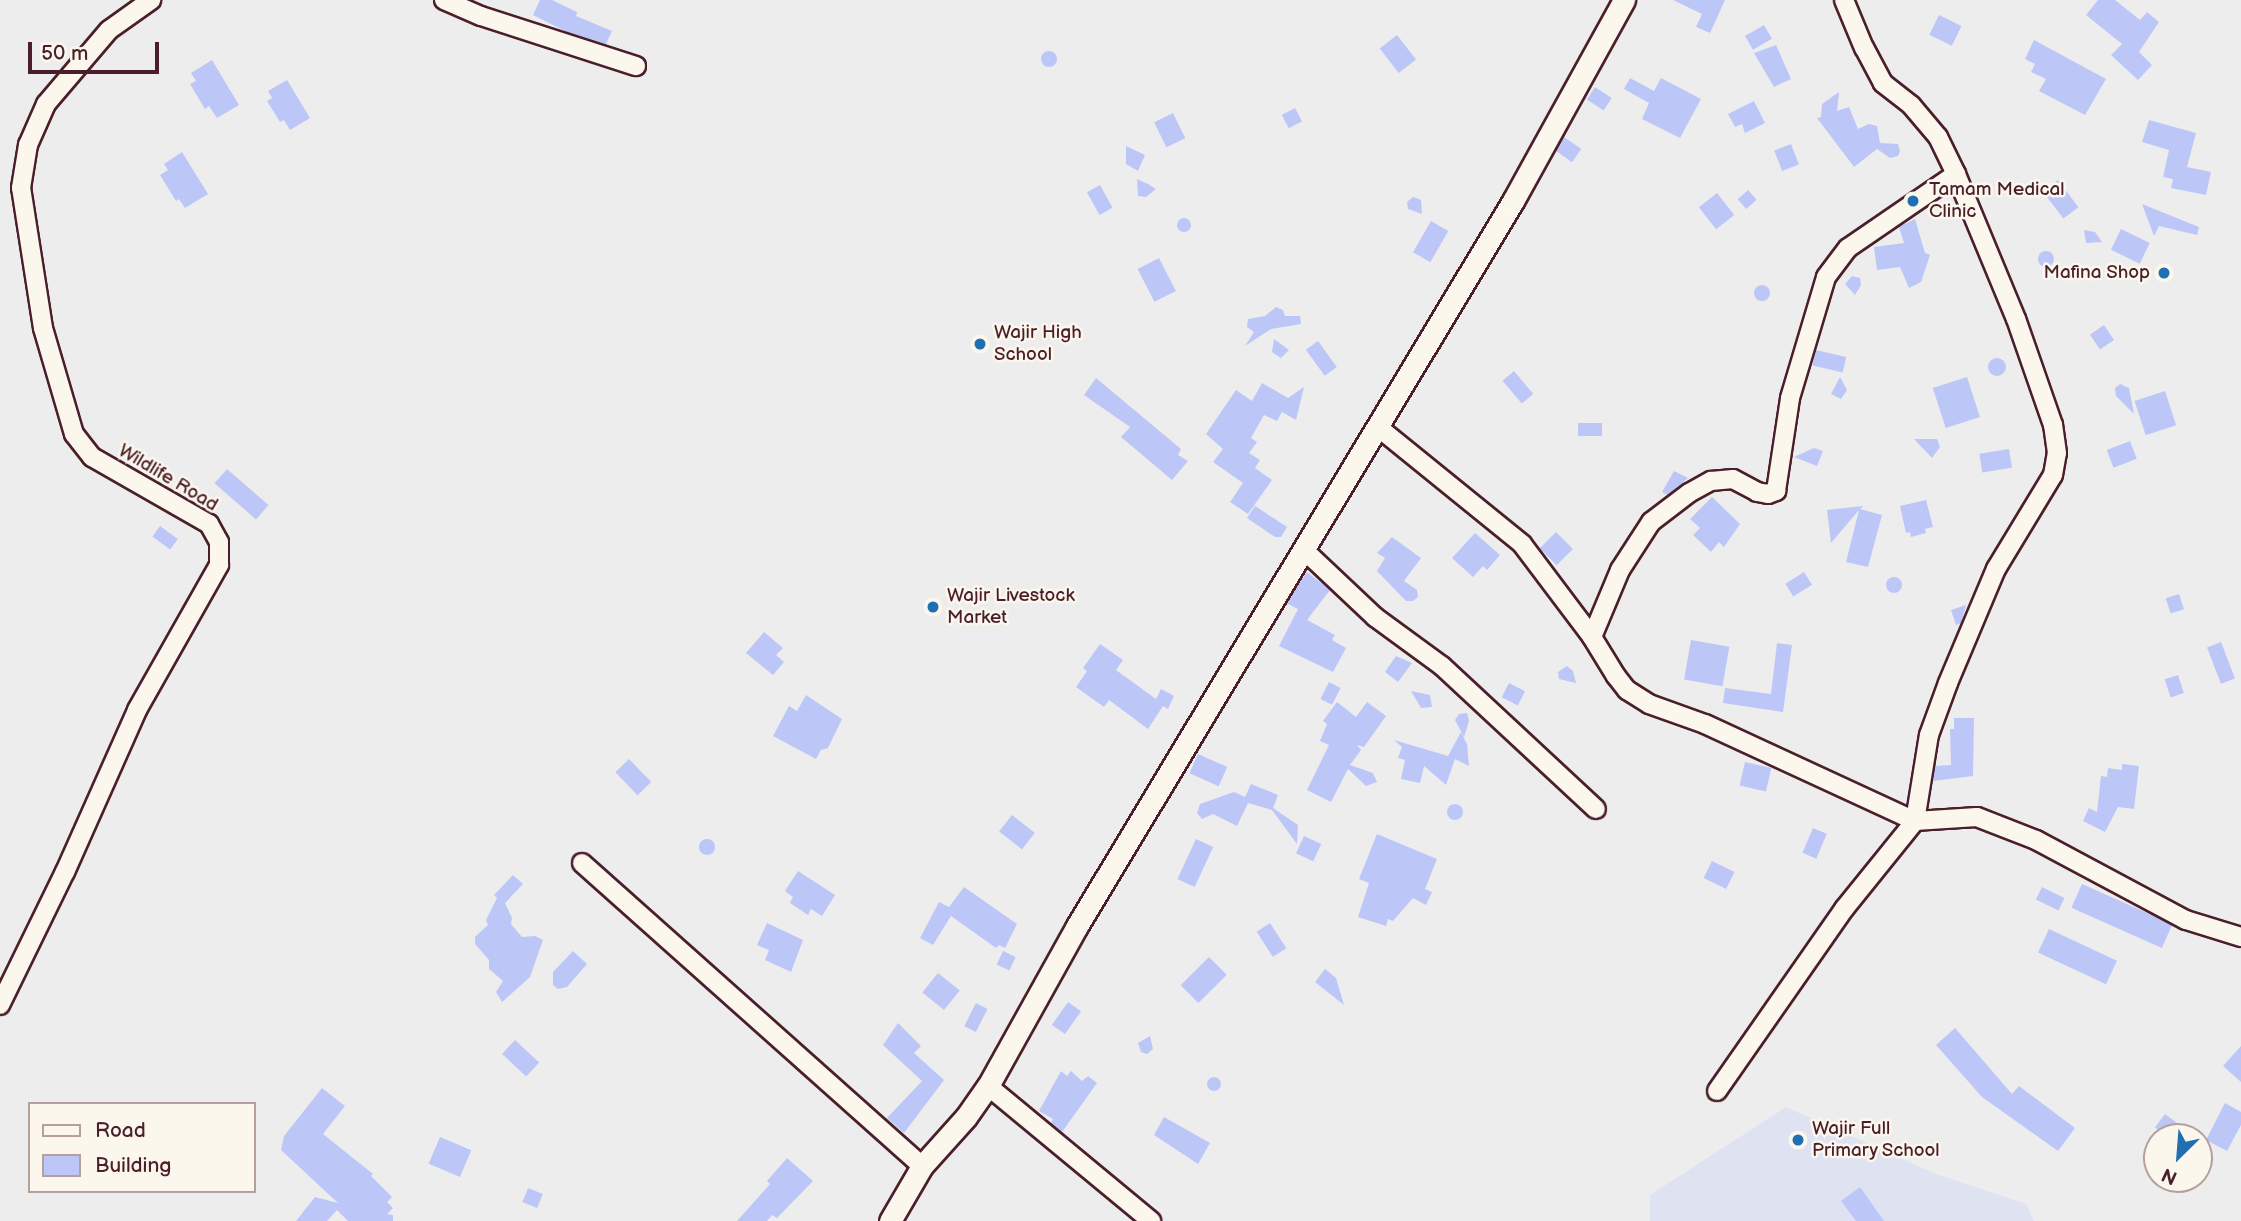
<!DOCTYPE html>
<style>
body{margin:0}
#map{position:relative;width:2241px;height:1221px;overflow:hidden;background:#eeedee;font-family:"Balsamiq Sans",sans-serif}
div>[style]{position:absolute}
.built>*{inset:0;background:#dfe2f1}
.building>*{inset:0;background:#bcc7f8;transform-origin:0 0}
.round{border-radius:50%}
.roads{filter:drop-shadow(2px 0 #4a1f2b) drop-shadow(-2px 0 #4a1f2b) drop-shadow(0 2px #4a1f2b) drop-shadow(0 -2px #4a1f2b)}
.minor>*{height:18px;margin:-9px;padding:0 9px;transform-origin:9px;border-radius:9px;background:#fbf7ec}
.tertiary>*{height:21px;margin:-10.5px;padding:0 10.5px;transform-origin:10.5px;border-radius:10.5px;background:#fbf7ec}
.dots>*{width:19px;height:19px;translate:-50% -50%;box-sizing:border-box;border:4px solid #fbf7ec;border-radius:50%}
span{translate:-50% -50%;white-space:nowrap;text-align:center;line-height:1.15;-webkit-text-stroke:5px #fbf7ec;paint-order:stroke}
.poi-label{font-size:19px;color:#4a1f2b}
.left{translate:0 -50%;text-align:left}
.right{translate:-100% -50%;text-align:right}
.street-label{font-size:19px;color:#4a1f2b}
.legend{position:absolute;left:28px;top:1102px;width:228px;height:91px;box-sizing:border-box;background:#fbf7ec;border:2px solid #b4a19f;margin:0;padding:9px 12px;list-style:none;font-size:21px;color:#4a1f2b}
.legend li{display:flex;align-items:center;gap:14px;height:35px}
.legend b{width:35px;border:2px solid #b4a19f}
.north{position:absolute;left:2143px;top:1123px;width:70px;height:70px;box-sizing:border-box;background:#fbf7ec;border:2px solid #b4a19f;border-radius:50%;rotate:205deg;font-size:19px;font-weight:700;line-height:28px;text-align:center;color:#4a1f2b}
.north::after{content:'';display:block;margin:auto;width:24px;height:32px;background:#1f6fb2;clip-path:polygon(50% 0,100% 100%,50% 72%,0 100%)}
.scale{position:absolute;left:28px;top:42px;width:131px;height:32px;box-sizing:border-box;border:4px solid #4a1f2b;border-top:0;padding-left:9px;font-size:21px;line-height:24px;white-space:nowrap;color:#4a1f2b;-webkit-text-stroke:5px #fbf7ec;paint-order:stroke}
</style>
<div id="map">
<div class="built">
<div style="clip-path:polygon(1786px 1107px,1936px 1174px,2026px 1204px,2034px 1221px,1650px 1221px,1650px 1195px)"></div>
</div>
<div class="building">
<div style="clip-path:polygon(540px 0,552px 0,577px 12px,576px 16px,612px 31px,606px 44px,569px 33px,533px 15px)"></div>
<div style="clip-path:polygon(1673px 0,1725px 0,1710px 33px,1696px 27px,1702px 14px)"></div>
<div style="clip-path:polygon(2098px 0,2115px 0,2140px 20px,2147px 12px,2159px 22px,2139px 52px,2152px 65px,2138px 80px,2111px 55px,2122px 44px,2086px 15px)"></div>
<div style="left:1939px;top:15px;width:25px;height:22px;rotate:26deg"></div>
<div style="left:1764px;top:25px;width:16px;height:22px;rotate:60deg"></div>
<div style="left:1397px;top:35px;width:31px;height:22px;rotate:52deg"></div>
<div style="clip-path:polygon(2034px 40px,2106px 79px,2085px 115px,2039px 91px,2046px 79px,2031px 72px,2035px 64px,2025px 59px)"></div>
<div style="clip-path:polygon(1776px 45px,1791px 79px,1774px 87px,1754px 53px)"></div>
<div class="round" style="left:1041px;top:51px;width:16px;height:16px"></div>
<div style="clip-path:polygon(212px 60px,239px 105px,217px 118px,209px 106px,205px 109px,190px 84px,196px 81px,191px 73px)"></div>
<div style="clip-path:polygon(1630px 78px,1654px 91px,1661px 78px,1701px 99px,1680px 138px,1642px 119px,1649px 103px,1624px 89px)"></div>
<div style="clip-path:polygon(287px 80px,310px 118px,290px 130px,284px 120px,280px 122px,267px 101px,272px 98px,268px 91px)"></div>
<div style="left:1595px;top:87px;width:20px;height:15px;rotate:33deg"></div>
<div style="clip-path:polygon(1839px 92px,1837px 111px,1849px 107px,1858px 129px,1869px 124px,1877px 126px,1880px 143px,1898px 144px,1900px 151px,1898px 156px,1890px 158px,1877px 149px,1854px 167px,1817px 118px,1821px 117px,1822px 104px)"></div>
<div style="clip-path:polygon(1754px 101px,1765px 123px,1745px 133px,1742px 124px,1735px 127px,1728px 114px)"></div>
<div style="left:1295px;top:108px;width:15px;height:15px;rotate:62deg"></div>
<div style="left:1173px;top:113px;width:28px;height:21px;rotate:64deg"></div>
<div style="clip-path:polygon(2149px 120px,2196px 133px,2187px 167px,2211px 172px,2206px 195px,2171px 188px,2173px 179px,2163px 177px,2169px 150px,2142px 142px)"></div>
<div style="left:1564px;top:137px;width:21px;height:16px;rotate:35deg"></div>
<div style="left:1791px;top:144px;width:22px;height:18px;rotate:69deg"></div>
<div style="clip-path:polygon(1126px 146px,1145px 155px,1138px 171px,1126px 164px)"></div>
<div style="clip-path:polygon(182px 152px,208px 194px,185px 208px,179px 199px,176px 201px,160px 175px,168px 170px,164px 164px)"></div>
<div style="clip-path:polygon(1137px 179px,1148px 184px,1156px 189px,1146px 197px,1138px 196px)"></div>
<div style="left:2058px;top:180px;width:34px;height:19px;rotate:53deg"></div>
<div style="left:1100px;top:185px;width:26px;height:15px;rotate:61deg"></div>
<div style="left:1748px;top:190px;width:13px;height:14px;rotate:48deg"></div>
<div style="left:1717px;top:193px;width:28px;height:23px;rotate:52deg"></div>
<div style="clip-path:polygon(1413px 197px,1421px 200px,1422px 214px,1408px 209px,1407px 202px)"></div>
<div style="clip-path:polygon(2142px 204px,2199px 227px,2197px 235px,2159px 226px,2154px 236px)"></div>
<div class="round" style="left:1177px;top:218px;width:14px;height:14px"></div>
<div style="clip-path:polygon(1915px 219px,1925px 253px,1930px 255px,1921px 282px,1909px 288px,1900px 267px,1877px 270px,1874px 247px,1904px 243px,1899px 227px)"></div>
<div style="left:1431px;top:221px;width:20px;height:36px;rotate:30deg"></div>
<div style="left:2121px;top:229px;width:32px;height:23px;rotate:26deg"></div>
<div style="clip-path:polygon(2084px 230px,2095px 232px,2102px 242px,2086px 243px)"></div>
<div class="round" style="left:2038px;top:251px;width:16px;height:16px"></div>
<div style="left:1159px;top:258px;width:37px;height:24px;rotate:63deg"></div>
<div style="clip-path:polygon(1852px 276px,1860px 278px,1861px 285px,1855px 295px,1845px 284px)"></div>
<div class="round" style="left:1754px;top:285px;width:16px;height:16px"></div>
<div style="clip-path:polygon(1276px 307px,1283px 310px,1285px 316px,1300px 316px,1301px 324px,1271px 329px,1245px 346px,1254px 332px,1247px 327px,1248px 319px,1265px 316px)"></div>
<div style="left:2104px;top:325px;width:18px;height:17px;rotate:56deg"></div>
<div style="clip-path:polygon(1274px 339px,1289px 350px,1281px 358px,1272px 352px)"></div>
<div style="left:1318px;top:341px;width:32px;height:15px;rotate:54deg"></div>
<div style="left:1816px;top:350px;width:31px;height:16px;rotate:13deg"></div>
<div class="round" style="left:1988px;top:358px;width:18px;height:18px"></div>
<div style="left:1514px;top:371px;width:30px;height:15px;rotate:50deg"></div>
<div style="clip-path:polygon(1840px 377px,1847px 390px,1841px 399px,1831px 394px)"></div>
<div style="left:1967px;top:377px;width:42px;height:36px;rotate:72deg"></div>
<div style="clip-path:polygon(1096px 378px,1181px 449px,1178px 455px,1188px 461px,1172px 480px,1121px 437px,1130px 427px,1084px 395px)"></div>
<div style="clip-path:polygon(1262px 383px,1288px 398px,1304px 387px,1296px 420px,1282px 412px,1277px 421px,1264px 415px,1251px 438px,1257px 442px,1249px 453px,1260px 460px,1255px 468px,1272px 480px,1248px 514px,1230px 502px,1243px 483px,1213px 462px,1223px 449px,1206px 434px,1236px 390px,1252px 401px)"></div>
<div style="clip-path:polygon(2120px 384px,2129px 388px,2134px 414px,2116px 396px,2115px 388px)"></div>
<div style="left:2165px;top:391px;width:36px;height:32px;rotate:72deg"></div>
<div style="left:1578px;top:423px;width:24px;height:13px"></div>
<div style="clip-path:polygon(1914px 439px,1937px 439px,1940px 447px,1932px 458px)"></div>
<div style="left:2130px;top:441px;width:19px;height:25px;rotate:69deg"></div>
<div style="clip-path:polygon(1814px 448px,1823px 451px,1817px 466px,1794px 457px)"></div>
<div style="left:2009px;top:449px;width:19px;height:30px;rotate:81deg"></div>
<div style="left:227px;top:469px;width:55px;height:19px;rotate:41deg"></div>
<div style="clip-path:polygon(1674px 471px,1688px 478px,1668px 495px,1662px 492px)"></div>
<div style="clip-path:polygon(1712px 497px,1740px 524px,1724px 547px,1719px 542px,1711px 552px,1693px 535px,1700px 528px,1690px 519px)"></div>
<div style="clip-path:polygon(1926px 500px,1933px 527px,1925px 529px,1926px 533px,1911px 537px,1910px 532px,1906px 533px,1900px 506px)"></div>
<div style="clip-path:polygon(1255px 506px,1287px 527px,1281px 537px,1275px 537px,1247px 518px)"></div>
<div style="clip-path:polygon(1863px 506px,1860px 509px,1882px 515px,1868px 567px,1846px 562px,1859px 510px,1831px 543px,1827px 510px)"></div>
<div style="left:160px;top:526px;width:22px;height:13px;rotate:36deg"></div>
<div style="left:1556px;top:532px;width:24px;height:23px;rotate:45deg"></div>
<div style="clip-path:polygon(1475px 533px,1500px 555px,1487px 570px,1483px 566px,1473px 577px,1452px 558px)"></div>
<div style="clip-path:polygon(1392px 537px,1421px 558px,1404px 581px,1417px 590px,1418px 597px,1413px 601px,1406px 601px,1377px 571px,1385px 558px,1377px 553px)"></div>
<div style="clip-path:polygon(1307px 572px,1330px 590px,1307px 620px,1335px 635px,1332px 640px,1346px 648px,1333px 672px,1279px 646px,1298px 609px,1286px 603px)"></div>
<div style="left:1804px;top:572px;width:15px;height:22px;rotate:58deg"></div>
<div class="round" style="left:1886px;top:577px;width:16px;height:16px"></div>
<div style="left:2179px;top:594px;width:16px;height:14px;rotate:72deg"></div>
<div style="clip-path:polygon(1966px 605px,1961px 623px,1956px 625px,1951px 610px)"></div>
<div style="clip-path:polygon(764px 632px,783px 648px,776px 655px,784px 662px,773px 675px,746px 653px)"></div>
<div style="left:1691px;top:640px;width:39px;height:40px;rotate:10deg"></div>
<div style="left:2221px;top:642px;width:39px;height:15px;rotate:69deg"></div>
<div style="clip-path:polygon(1777px 643px,1792px 645px,1783px 712px,1723px 703px,1725px 688px,1771px 694px)"></div>
<div style="clip-path:polygon(1100px 644px,1123px 660px,1116px 670px,1156px 699px,1161px 689px,1174px 696px,1168px 709px,1163px 706px,1148px 729px,1109px 700px,1104px 707px,1076px 687px,1087px 671px,1083px 668px)"></div>
<div style="clip-path:polygon(1396px 656px,1412px 663px,1398px 682px,1385px 672px)"></div>
<div style="clip-path:polygon(1567px 666px,1573px 671px,1576px 683px,1559px 679px,1558px 672px)"></div>
<div style="left:2178px;top:675px;width:19px;height:14px;rotate:72deg"></div>
<div style="left:1329px;top:682px;width:13px;height:19px;rotate:27deg"></div>
<div style="left:1509px;top:683px;width:18px;height:16px;rotate:27deg"></div>
<div style="clip-path:polygon(1411px 691px,1430px 695px,1432px 707px,1421px 708px)"></div>
<div style="clip-path:polygon(806px 695px,842px 719px,828px 748px,821px 750px,816px 759px,773px 736px,789px 706px,797px 711px)"></div>
<div style="clip-path:polygon(1337px 702px,1356px 717px,1367px 702px,1386px 716px,1364px 747px,1357px 745px,1361px 750px,1350px 765px,1373px 773px,1377px 782px,1366px 786px,1348px 769px,1331px 802px,1307px 790px,1329px 745px,1320px 741px,1327px 724px,1323px 721px)"></div>
<div style="clip-path:polygon(1467px 713px,1469px 721px,1464px 737px,1455px 720px,1459px 714px)"></div>
<div style="clip-path:polygon(1954px 718px,1974px 718px,1973px 776px,1933px 781px,1935px 766px,1951px 765px,1950px 729px,1954px 729px)"></div>
<div style="clip-path:polygon(1461px 732px,1467px 744px,1469px 766px,1455px 759px,1446px 785px,1424px 766px,1420px 783px,1401px 779px,1405px 760px,1398px 758px,1402px 747px,1394px 740px,1448px 756px)"></div>
<div style="left:1198px;top:754px;width:32px;height:21px;rotate:24deg"></div>
<div style="left:629px;top:759px;width:32px;height:19px;rotate:46deg"></div>
<div style="left:1745px;top:762px;width:27px;height:24px;rotate:13deg"></div>
<div style="clip-path:polygon(2122px 764px,2139px 766px,2134px 809px,2118px 807px,2105px 832px,2083px 821px,2089px 808px,2097px 812px,2101px 776px,2107px 777px,2108px 768px,2122px 770px)"></div>
<div style="clip-path:polygon(1251px 784px,1278px 795px,1273px 808px,1298px 825px,1297px 844px,1272px 810px,1248px 803px,1237px 826px,1213px 814px,1202px 819px,1197px 813px,1200px 804px,1234px 792px,1245px 797px)"></div>
<div class="round" style="left:1447px;top:804px;width:16px;height:16px"></div>
<div style="left:1012px;top:815px;width:29px;height:21px;rotate:38deg"></div>
<div style="left:1813px;top:828px;width:15px;height:27px;rotate:23deg"></div>
<div style="clip-path:polygon(1377px 834px,1437px 859px,1425px 889px,1432px 892px,1426px 905px,1413px 898px,1393px 921px,1388px 919px,1386px 926px,1358px 917px,1369px 883px,1359px 879px)"></div>
<div style="left:1304px;top:836px;width:19px;height:19px;rotate:25deg"></div>
<div style="left:1196px;top:839px;width:19px;height:44px;rotate:25deg"></div>
<div class="round" style="left:699px;top:839px;width:16px;height:16px"></div>
<div style="left:1712px;top:861px;width:25px;height:19px;rotate:26deg"></div>
<div style="clip-path:polygon(798px 871px,835px 895px,822px 916px,811px 909px,808px 915px,790px 903px,793px 897px,785px 891px)"></div>
<div style="clip-path:polygon(513px 875px,523px 884px,505px 903px,512px 918px,511px 924px,522px 937px,535px 936px,543px 940px,530px 977px,502px 1002px,496px 992px,503px 981px,489px 969px,489px 960px,475px 944px,475px 937px,488px 925px,486px 920px,497px 898px,494px 895px)"></div>
<div style="left:2082px;top:884px;width:99px;height:26px;rotate:24deg"></div>
<div style="clip-path:polygon(964px 887px,1017px 924px,1005px 948px,999px 945px,996px 948px,951px 916px,933px 945px,920px 938px,939px 902px,949px 907px)"></div>
<div style="left:2042px;top:887px;width:25px;height:14px;rotate:26deg"></div>
<div style="clip-path:polygon(767px 923px,803px 940px,791px 972px,765px 960px,769px 950px,757px 945px)"></div>
<div style="left:1270px;top:923px;width:30px;height:16px;rotate:57deg"></div>
<div style="left:2049px;top:929px;width:75px;height:26px;rotate:25deg"></div>
<div style="clip-path:polygon(573px 951px,587px 964px,567px 987px,558px 989px,553px 985px,553px 972px)"></div>
<div style="left:1003px;top:951px;width:14px;height:15px;rotate:25deg"></div>
<div style="left:1209px;top:957px;width:25px;height:40px;rotate:45deg"></div>
<div style="clip-path:polygon(1325px 969px,1336px 978px,1344px 1005px,1315px 982px)"></div>
<div style="left:938px;top:973px;width:28px;height:25px;rotate:39deg"></div>
<div style="left:1068px;top:1002px;width:16px;height:28px;rotate:35deg"></div>
<div style="left:976px;top:1003px;width:13px;height:26px;rotate:27deg"></div>
<div style="clip-path:polygon(898px 1023px,921px 1046px,914px 1053px,944px 1080px,904px 1133px,887px 1118px,922px 1081px,883px 1045px)"></div>
<div style="clip-path:polygon(1955px 1028px,2012px 1094px,2019px 1086px,2075px 1128px,2058px 1151px,1982px 1097px,1936px 1045px)"></div>
<div style="clip-path:polygon(1150px 1036px,1153px 1049px,1147px 1054px,1141px 1052px,1138px 1043px)"></div>
<div style="left:515px;top:1040px;width:33px;height:19px;rotate:43deg"></div>
<div style="clip-path:polygon(2241px 1046px,2241px 1082px,2223px 1066px)"></div>
<div style="clip-path:polygon(1061px 1071px,1067px 1076px,1071px 1071px,1082px 1081px,1088px 1076px,1097px 1083px,1062px 1132px,1051px 1123px,1053px 1119px,1039px 1111px)"></div>
<div class="round" style="left:1207px;top:1077px;width:14px;height:14px"></div>
<div style="clip-path:polygon(322px 1088px,345px 1106px,323px 1134px,373px 1174px,371px 1176px,392px 1197px,387px 1202px,393px 1208px,387px 1214px,393px 1215px,393px 1221px,348px 1221px,337px 1210px,327px 1221px,296px 1221px,315px 1197px,338px 1203px,281px 1150px,284px 1136px)"></div>
<div style="clip-path:polygon(2225px 1103px,2241px 1112px,2241px 1125px,2227px 1151px,2206px 1140px)"></div>
<div style="left:2165px;top:1114px;width:15px;height:17px;rotate:37deg"></div>
<div style="clip-path:polygon(1164px 1117px,1210px 1143px,1198px 1164px,1154px 1135px)"></div>
<div style="left:440px;top:1137px;width:34px;height:29px;rotate:23deg"></div>
<div style="clip-path:polygon(787px 1158px,813px 1181px,777px 1218px,772px 1215px,767px 1221px,737px 1221px,770px 1184px,767px 1181px)"></div>
<div style="clip-path:polygon(1860px 1187px,1884px 1221px,1856px 1221px,1841px 1201px)"></div>
<div style="left:528px;top:1188px;width:16px;height:15px;rotate:22deg"></div>
</div>
<div class="roads">
<div class="minor">
<div style="left:444px;top:0;width:40px;rotate:23.4deg"></div>
<div style="left:481px;top:16px;width:163px;rotate:17.9deg"></div>
<div style="left:1379px;top:428px;width:184px;rotate:39deg"></div>
<div style="left:1522px;top:544px;width:116px;rotate:53deg"></div>
<div style="left:1592px;top:637px;width:46px;rotate:58.4deg"></div>
<div style="left:1616px;top:676px;width:18px;rotate:52deg"></div>
<div style="left:1627px;top:690px;width:26px;rotate:32deg"></div>
<div style="left:1649px;top:704px;width:59px;rotate:19.7deg"></div>
<div style="left:1705px;top:724px;width:231px;rotate:24.8deg"></div>
<div style="left:1915px;top:821px;width:62px;rotate:-3.7deg"></div>
<div style="left:1977px;top:817px;width:63px;rotate:21.3deg"></div>
<div style="left:2036px;top:840px;width:170px;rotate:28.1deg"></div>
<div style="left:2186px;top:920px;width:58px;rotate:17.2deg"></div>
<div style="left:1304px;top:550px;width:98px;rotate:43.3deg"></div>
<div style="left:1375px;top:617px;width:83px;rotate:36.2deg"></div>
<div style="left:1442px;top:666px;width:210px;rotate:42.9deg"></div>
<div style="left:1592px;top:637px;width:73px;rotate:-67.3deg"></div>
<div style="left:1620px;top:570px;width:57px;rotate:-57.1deg"></div>
<div style="left:1651px;top:522px;width:48px;rotate:-37.3deg"></div>
<div style="left:1689px;top:493px;width:25px;rotate:-29deg"></div>
<div style="left:1711px;top:481px;width:22px;rotate:-5deg"></div>
<div style="left:1733px;top:479px;width:27px;rotate:28deg"></div>
<div style="left:1757px;top:492px;width:11px;rotate:10deg"></div>
<div style="left:1768px;top:494px;width:9px;rotate:-21deg"></div>
<div style="left:1776px;top:491px;width:94px;rotate:-81.4deg"></div>
<div style="left:1790px;top:398px;width:126px;rotate:-73.4deg"></div>
<div style="left:1826px;top:277px;width:36px;rotate:-53deg"></div>
<div style="left:1848px;top:248px;width:131px;rotate:-34.4deg"></div>
<div style="left:582px;top:863px;width:455px;rotate:41.7deg"></div>
<div style="left:0;top:1005px;width:148px;rotate:-64deg"></div>
<div style="left:65px;top:872px;width:177px;rotate:-66deg"></div>
<div style="left:137px;top:710px;width:167px;rotate:-60.5deg"></div>
<div style="left:219px;top:565px;width:23px;rotate:-90deg"></div>
<div style="left:219px;top:542px;width:21px;rotate:-119deg"></div>
<div style="left:209px;top:524px;width:135px;rotate:-150.2deg"></div>
<div style="left:92px;top:457px;width:29px;rotate:-128deg"></div>
<div style="left:74px;top:434px;width:110px;rotate:-106.3deg"></div>
<div style="left:43px;top:328px;width:142px;rotate:-98.9deg"></div>
<div style="left:21px;top:188px;width:44px;rotate:-80.8deg"></div>
<div style="left:28px;top:145px;width:45px;rotate:-66.3deg"></div>
<div style="left:46px;top:104px;width:97px;rotate:-49.6deg"></div>
<div style="left:109px;top:30px;width:52px;rotate:-35.5deg"></div>
<div style="left:988px;top:1086px;width:212px;rotate:39.6deg"></div>
<div style="left:1717px;top:1091px;width:222px;rotate:-55.1deg"></div>
<div style="left:1844px;top:909px;width:113px;rotate:-51.1deg"></div>
<div style="left:1915px;top:821px;width:87px;rotate:-80.8deg"></div>
<div style="left:1929px;top:735px;width:55px;rotate:-69.9deg"></div>
<div style="left:1948px;top:683px;width:124px;rotate:-67.2deg"></div>
<div style="left:1996px;top:569px;width:110px;rotate:-58.8deg"></div>
<div style="left:2053px;top:475px;width:22px;rotate:-80deg"></div>
<div style="left:2057px;top:453px;width:28px;rotate:-98deg"></div>
<div style="left:2053px;top:425px;width:112px;rotate:-109.2deg"></div>
<div style="left:2016px;top:319px;width:157px;rotate:-112.5deg"></div>
<div style="left:1956px;top:174px;width:41px;rotate:-115.9deg"></div>
<div style="left:1938px;top:137px;width:42px;rotate:-130.2deg"></div>
<div style="left:1911px;top:105px;width:36px;rotate:-142deg"></div>
<div style="left:1883px;top:83px;width:40px;rotate:-118deg"></div>
<div style="left:1864px;top:48px;width:52px;rotate:-112.6deg"></div>
</div>
<div class="tertiary">
<div style="left:890px;top:1221px;width:64px;rotate:-59.8deg"></div>
<div style="left:922px;top:1166px;width:66px;rotate:-48.1deg"></div>
<div style="left:966px;top:1117px;width:38px;rotate:-55deg"></div>
<div style="left:988px;top:1086px;width:183px;rotate:-60.9deg"></div>
<div style="left:1077px;top:926px;width:846px;rotate:-58.98deg"></div>
<div style="left:1513px;top:201px;width:230px;rotate:-61.1deg"></div>
</div>
</div>
<div class="dots">
<div style="left:1913px;top:201px;background:#1f6fb2"></div>
<div style="left:2164px;top:273px;background:#1f6fb2"></div>
<div style="left:980px;top:344px;background:#1f6fb2"></div>
<div style="left:933px;top:607px;background:#1f6fb2"></div>
<div style="left:1798px;top:1140px;background:#1f6fb2"></div>
</div>
<div class="poi-label">
<span class="left" style="left:1929px;top:201px">Tamam Medical<br>Clinic</span>
<span class="right" style="left:2150px;top:273px">Mafina Shop</span>
<span class="left" style="left:994px;top:344px">Wajir High<br>School</span>
<span class="left" style="left:947px;top:607px">Wajir Livestock<br>Market</span>
<span class="left" style="left:1812px;top:1140px">Wajir Full<br>Primary School</span>
</div>
<div class="street-label">
<span style="left:168px;top:478px;rotate:31deg">Wildlife Road</span>
</div>
<ul class="legend">
<li><b style="height:9px;background:#fbf7ec"></b>Road</li>
<li><b style="height:19px;background:#bcc7f8"></b>Building</li>
</ul>
<div class="north">N</div>
<div class="scale">50 m</div>
</div>
